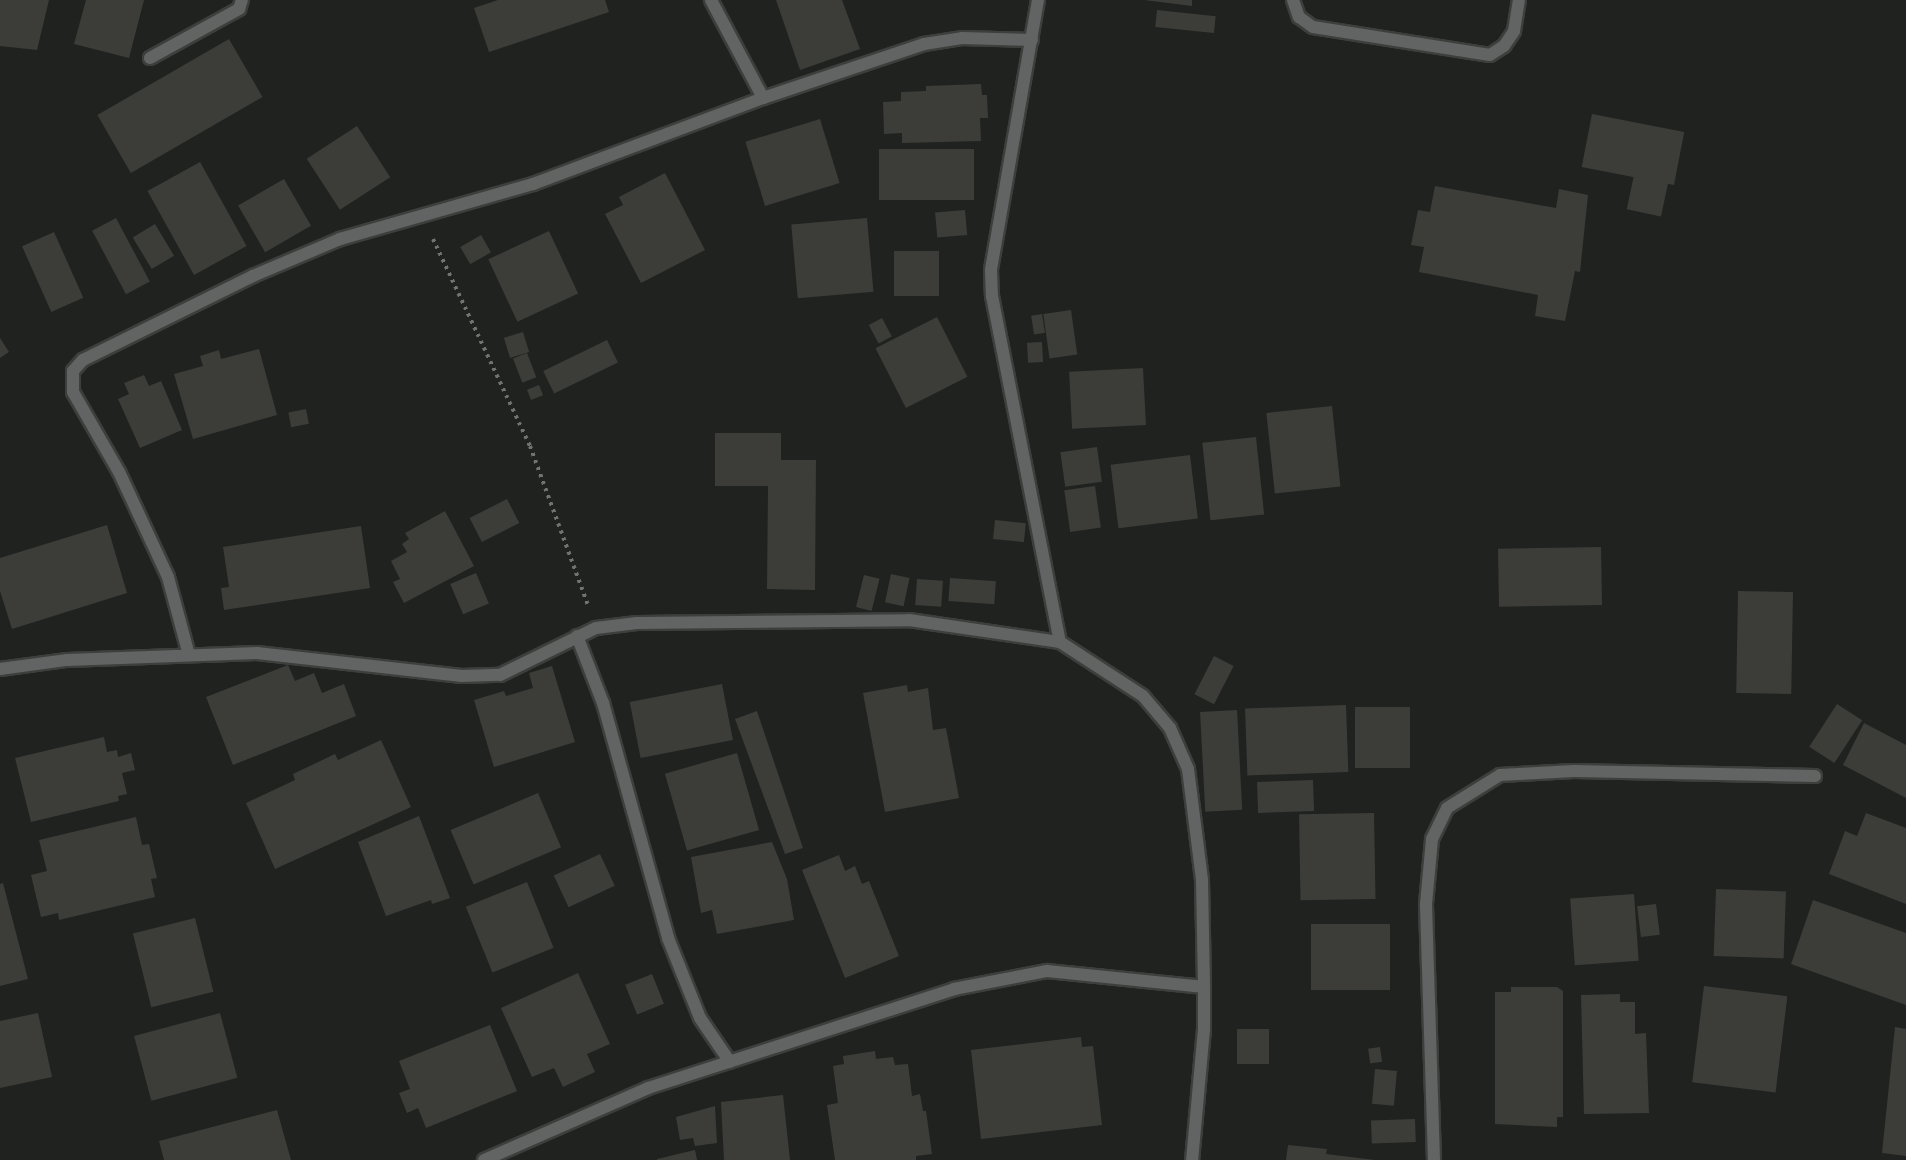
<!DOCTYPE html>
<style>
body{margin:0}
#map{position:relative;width:1906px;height:1160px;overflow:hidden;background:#1f221f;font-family:Poppins,sans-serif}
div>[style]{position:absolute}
.building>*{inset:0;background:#3c3d39;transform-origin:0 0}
.path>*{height:4px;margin-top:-2px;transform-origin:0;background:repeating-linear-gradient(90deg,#707370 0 3px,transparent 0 7.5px)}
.roads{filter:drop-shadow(2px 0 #3c3f3c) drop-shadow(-2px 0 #3c3f3c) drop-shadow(0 2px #3c3f3c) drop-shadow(0 -2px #3c3f3c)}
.service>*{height:12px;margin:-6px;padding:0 6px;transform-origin:6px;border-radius:6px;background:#626464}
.minor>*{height:12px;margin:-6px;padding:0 6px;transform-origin:6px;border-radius:6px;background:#626464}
span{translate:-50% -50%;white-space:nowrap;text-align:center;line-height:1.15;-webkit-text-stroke:4.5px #161916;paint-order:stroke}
</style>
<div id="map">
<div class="building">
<div style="clip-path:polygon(0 0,49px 0,37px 50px,0 46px)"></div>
<div style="clip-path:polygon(86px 0,144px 0,129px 58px,74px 44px)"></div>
<div style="clip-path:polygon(498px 0,605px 0,609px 12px,489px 52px,474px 8px)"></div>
<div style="clip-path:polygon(776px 0,842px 0,860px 49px,800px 70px)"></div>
<div style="clip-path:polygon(1144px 0,1192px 0,1192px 6px)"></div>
<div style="left:1157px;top:10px;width:59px;height:17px;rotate:6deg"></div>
<div style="left:229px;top:39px;width:67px;height:152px;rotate:60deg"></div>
<div style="clip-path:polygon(981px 84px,982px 95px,987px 95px,988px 118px,980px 118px,981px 141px,902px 143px,902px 133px,884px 134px,883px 102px,901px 101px,901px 92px,926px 91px,926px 86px)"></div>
<div style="left:1592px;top:114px;width:94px;height:54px;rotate:11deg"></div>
<div style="left:820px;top:119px;width:67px;height:78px;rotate:73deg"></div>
<div style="left:357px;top:126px;width:61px;height:60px;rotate:57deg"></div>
<div style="left:879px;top:149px;width:95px;height:51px"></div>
<div style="left:200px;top:162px;width:96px;height:60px;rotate:61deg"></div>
<div style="clip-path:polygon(665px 173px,705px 250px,641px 283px,605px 214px,623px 205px,619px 197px)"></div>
<div style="left:1634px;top:175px;width:35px;height:35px;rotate:12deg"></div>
<div style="left:284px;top:179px;width:54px;height:53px;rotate:60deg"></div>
<div style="clip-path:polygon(1435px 186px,1556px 208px,1559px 189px,1588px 195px,1580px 272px,1575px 271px,1565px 321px,1535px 316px,1538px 295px,1419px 272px,1424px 247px,1411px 245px,1418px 210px,1430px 212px)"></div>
<div style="left:965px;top:210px;width:25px;height:30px;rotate:85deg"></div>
<div style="left:116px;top:218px;width:72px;height:27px;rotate:62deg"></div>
<div style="left:867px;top:218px;width:74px;height:76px;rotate:85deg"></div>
<div style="left:155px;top:224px;width:37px;height:26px;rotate:59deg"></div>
<div style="left:549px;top:231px;width:69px;height:67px;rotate:65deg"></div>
<div style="left:54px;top:232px;width:72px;height:35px;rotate:66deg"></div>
<div style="left:481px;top:235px;width:20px;height:24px;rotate:60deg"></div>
<div style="left:894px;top:251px;width:45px;height:45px"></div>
<div style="left:1071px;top:310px;width:45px;height:28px;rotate:82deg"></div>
<div style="left:1042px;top:314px;width:19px;height:11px;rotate:81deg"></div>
<div style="left:937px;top:317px;width:67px;height:69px;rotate:63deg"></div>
<div style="left:882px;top:318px;width:21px;height:15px;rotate:62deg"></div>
<div style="left:523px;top:332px;width:21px;height:20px;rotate:73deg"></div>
<div style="clip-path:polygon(0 338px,9px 352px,0 358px)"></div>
<div style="left:607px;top:340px;width:25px;height:71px;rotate:64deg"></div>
<div style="left:1042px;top:342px;width:20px;height:15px;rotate:87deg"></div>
<div style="clip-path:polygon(259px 349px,277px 415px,193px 439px,174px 374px,203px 366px,200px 356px,219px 350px,221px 359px)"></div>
<div style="left:527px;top:353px;width:26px;height:15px;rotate:69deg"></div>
<div style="left:1143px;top:368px;width:57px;height:74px;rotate:87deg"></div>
<div style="clip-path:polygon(144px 375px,149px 386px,161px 381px,182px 430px,140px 448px,118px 399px,129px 394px,124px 383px)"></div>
<div style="left:539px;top:385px;width:11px;height:13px;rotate:68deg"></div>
<div style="left:1332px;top:406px;width:81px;height:66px;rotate:84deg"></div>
<div style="left:306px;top:409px;width:15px;height:18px;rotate:79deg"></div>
<div style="clip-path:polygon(715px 433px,781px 433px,781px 460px,816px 460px,815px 590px,767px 589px,768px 486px,715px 486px)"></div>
<div style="left:1256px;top:437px;width:78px;height:54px;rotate:84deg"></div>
<div style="left:1097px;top:447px;width:35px;height:37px;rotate:82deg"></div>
<div style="left:1190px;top:455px;width:64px;height:80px;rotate:83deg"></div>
<div style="left:1095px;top:486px;width:42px;height:31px;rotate:82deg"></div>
<div style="left:507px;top:499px;width:27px;height:42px;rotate:63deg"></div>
<div style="clip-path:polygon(445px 511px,474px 566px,404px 603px,393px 582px,400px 579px,391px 561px,407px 552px,402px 544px,409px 539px,405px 533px)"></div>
<div style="left:995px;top:520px;width:31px;height:19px;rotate:6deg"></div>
<div style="clip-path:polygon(107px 525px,127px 593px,12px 629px,0 591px,0 558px)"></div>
<div style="clip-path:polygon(361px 526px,370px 588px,224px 610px,221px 588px,229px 587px,223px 547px)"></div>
<div style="left:1601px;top:547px;width:58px;height:103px;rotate:89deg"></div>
<div style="left:476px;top:573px;width:33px;height:28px;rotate:67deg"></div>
<div style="left:891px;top:574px;width:19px;height:29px;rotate:12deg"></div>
<div style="left:864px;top:575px;width:16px;height:33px;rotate:14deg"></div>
<div style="left:950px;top:578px;width:46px;height:23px;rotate:4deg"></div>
<div style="left:917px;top:579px;width:26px;height:26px;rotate:4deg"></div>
<div style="left:1738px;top:591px;width:55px;height:102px;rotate:1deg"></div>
<div style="left:1214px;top:656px;width:22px;height:43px;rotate:27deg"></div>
<div style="clip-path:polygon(288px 665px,295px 681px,314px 673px,322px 693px,344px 684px,356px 716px,233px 765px,206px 697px)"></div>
<div style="clip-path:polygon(552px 666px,575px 742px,494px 767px,474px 700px,504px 691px,506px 696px,533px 688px,529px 673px)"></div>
<div style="left:722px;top:684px;width:57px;height:94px;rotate:79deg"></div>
<div style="clip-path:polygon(907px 685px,908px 692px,928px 688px,933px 730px,946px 728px,959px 798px,885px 812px,863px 693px)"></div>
<div style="left:1837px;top:704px;width:30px;height:51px;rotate:33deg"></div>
<div style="left:1346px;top:705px;width:67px;height:101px;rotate:88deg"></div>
<div style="left:1355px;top:707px;width:55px;height:61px"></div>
<div style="left:1237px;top:710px;width:100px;height:37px;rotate:87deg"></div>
<div style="clip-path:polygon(757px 711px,803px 848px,785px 854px,735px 719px)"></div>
<div style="clip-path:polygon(1864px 723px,1906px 745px,1906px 798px,1843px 765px)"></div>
<div style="clip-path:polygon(104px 737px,107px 752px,117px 750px,118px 757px,131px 753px,135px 770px,122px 773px,127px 794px,118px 796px,119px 801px,31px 822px,15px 758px)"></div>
<div style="clip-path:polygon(381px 740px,411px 807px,275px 869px,246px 803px,295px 780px,293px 774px,335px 754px,338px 760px)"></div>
<div style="left:737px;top:753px;width:80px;height:75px;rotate:74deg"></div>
<div style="left:1313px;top:780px;width:31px;height:56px;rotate:88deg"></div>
<div style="left:538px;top:793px;width:59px;height:95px;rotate:67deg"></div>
<div style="left:1374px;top:813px;width:86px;height:75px;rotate:89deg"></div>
<div style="clip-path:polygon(1866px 813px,1906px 828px,1906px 904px,1829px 874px,1845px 831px,1857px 836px)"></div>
<div style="clip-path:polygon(419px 816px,450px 898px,432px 904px,431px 900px,386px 916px,358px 842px)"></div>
<div style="clip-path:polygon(136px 817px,142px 845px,149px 844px,157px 878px,151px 879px,155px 897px,59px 920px,58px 913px,41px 917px,31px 875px,47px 871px,39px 840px)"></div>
<div style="clip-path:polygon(772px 842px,787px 879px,794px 920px,717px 934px,712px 910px,701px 913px,691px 857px)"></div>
<div style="left:600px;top:854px;width:35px;height:51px;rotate:65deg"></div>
<div style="clip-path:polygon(839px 855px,845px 871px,855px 866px,862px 884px,869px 881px,899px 956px,845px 978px,802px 870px)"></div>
<div style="left:527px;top:882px;width:71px;height:66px;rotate:68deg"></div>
<div style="clip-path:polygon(3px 883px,28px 979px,0 986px,0 884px)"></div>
<div style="left:1716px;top:889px;width:70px;height:67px;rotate:2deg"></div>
<div style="left:1634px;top:894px;width:67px;height:64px;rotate:86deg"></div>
<div style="clip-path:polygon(1813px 900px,1906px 933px,1906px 1005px,1791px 964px)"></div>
<div style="left:1656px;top:904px;width:31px;height:19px;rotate:83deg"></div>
<div style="left:195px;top:918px;width:76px;height:64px;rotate:76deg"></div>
<div style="left:1390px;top:924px;width:66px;height:79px;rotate:90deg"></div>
<div style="clip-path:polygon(578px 973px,610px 1044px,587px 1054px,595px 1072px,563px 1087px,554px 1068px,532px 1077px,501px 1008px)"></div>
<div style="left:652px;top:974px;width:32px;height:29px;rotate:68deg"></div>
<div style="left:1704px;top:986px;width:84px;height:97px;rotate:7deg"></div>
<div style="clip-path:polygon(1511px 987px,1557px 987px,1563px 991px,1563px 1117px,1557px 1117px,1557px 1127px,1495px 1124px,1495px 992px,1511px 992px)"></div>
<div style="clip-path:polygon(1620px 994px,1620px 1002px,1635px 1002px,1635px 1034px,1646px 1033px,1649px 1113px,1584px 1114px,1581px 995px)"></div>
<div style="clip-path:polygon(38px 1013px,52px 1077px,0 1088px,0 1021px)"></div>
<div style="left:220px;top:1013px;width:67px;height:89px;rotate:75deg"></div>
<div style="clip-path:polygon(490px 1025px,517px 1091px,426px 1128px,418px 1108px,407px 1113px,399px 1093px,410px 1089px,399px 1061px)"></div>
<div style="clip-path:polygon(1895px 1027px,1906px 1029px,1906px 1156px,1882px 1153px)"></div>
<div style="left:1237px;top:1029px;width:32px;height:35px"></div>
<div style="clip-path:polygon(1081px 1037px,1082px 1047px,1093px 1046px,1102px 1125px,981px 1139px,971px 1050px)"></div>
<div style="left:1380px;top:1047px;width:15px;height:12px;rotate:82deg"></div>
<div style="clip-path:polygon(875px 1051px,876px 1059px,893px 1057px,895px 1065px,908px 1064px,912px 1096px,920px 1094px,923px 1111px,926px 1111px,932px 1154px,916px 1156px,916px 1160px,835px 1160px,827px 1105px,838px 1103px,833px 1066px,844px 1064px,843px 1056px)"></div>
<div style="left:1375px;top:1069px;width:22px;height:35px;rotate:5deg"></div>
<div style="clip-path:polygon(783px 1095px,790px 1160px,724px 1160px,721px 1102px)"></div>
<div style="clip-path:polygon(715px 1106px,717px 1143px,695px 1146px,693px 1138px,680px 1140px,676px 1117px)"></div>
<div style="clip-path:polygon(277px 1110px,291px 1160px,164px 1160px,159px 1141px)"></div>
<div style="left:1415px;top:1119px;width:23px;height:44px;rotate:88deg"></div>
<div style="clip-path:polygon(1288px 1145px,1327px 1149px,1326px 1154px,1375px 1160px,1286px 1160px)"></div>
<div style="clip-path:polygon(695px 1150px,697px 1160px,657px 1160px,657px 1159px)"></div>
</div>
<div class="path">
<div style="left:433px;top:239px;width:229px;rotate:64.9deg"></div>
<div style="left:530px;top:446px;width:169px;rotate:70deg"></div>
</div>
<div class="roads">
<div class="service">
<div style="left:711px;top:0;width:111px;rotate:62deg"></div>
<div style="left:1293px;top:0;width:18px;rotate:71deg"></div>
<div style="left:1299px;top:17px;width:17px;rotate:36deg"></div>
<div style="left:1313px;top:27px;width:179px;rotate:9deg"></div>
<div style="left:1490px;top:55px;width:17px;rotate:-33deg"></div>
<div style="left:1504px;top:46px;width:18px;rotate:-56deg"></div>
<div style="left:1514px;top:31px;width:31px;rotate:-81deg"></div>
</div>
<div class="minor">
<div style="left:1038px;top:0;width:274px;rotate:99.9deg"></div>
<div style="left:991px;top:270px;width:26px;rotate:88deg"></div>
<div style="left:992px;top:296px;width:353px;rotate:78.9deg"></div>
<div style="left:150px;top:58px;width:102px;rotate:-28.8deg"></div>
<div style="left:239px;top:9px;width:9px;rotate:-72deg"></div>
<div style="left:577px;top:636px;width:72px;rotate:68.8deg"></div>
<div style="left:603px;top:703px;width:244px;rotate:74.5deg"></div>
<div style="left:668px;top:938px;width:86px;rotate:68.2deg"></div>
<div style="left:700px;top:1018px;width:53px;rotate:55.7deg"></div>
<div style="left:189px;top:655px;width:81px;rotate:-105.1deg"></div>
<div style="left:168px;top:577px;width:116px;rotate:-115deg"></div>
<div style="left:119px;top:472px;width:92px;rotate:-119.9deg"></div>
<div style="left:73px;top:392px;width:21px;rotate:-90deg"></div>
<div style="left:73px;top:371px;width:15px;rotate:-48deg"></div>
<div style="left:83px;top:360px;width:190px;rotate:-26.3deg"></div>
<div style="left:253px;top:276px;width:95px;rotate:-23deg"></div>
<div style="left:340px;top:239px;width:201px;rotate:-15.9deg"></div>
<div style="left:533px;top:184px;width:246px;rotate:-20.5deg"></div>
<div style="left:763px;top:98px;width:170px;rotate:-18.5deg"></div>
<div style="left:924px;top:44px;width:38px;rotate:-9deg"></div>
<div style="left:962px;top:38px;width:70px;rotate:1.6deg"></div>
<div style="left:0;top:669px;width:68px;rotate:-7.7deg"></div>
<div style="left:67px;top:660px;width:190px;rotate:-2.1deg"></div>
<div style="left:257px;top:653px;width:206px;rotate:6.4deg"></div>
<div style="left:462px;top:676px;width:38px;rotate:-2deg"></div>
<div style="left:500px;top:675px;width:107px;rotate:-26.1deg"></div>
<div style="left:596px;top:628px;width:41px;rotate:-7deg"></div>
<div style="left:637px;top:623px;width:272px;rotate:-0.6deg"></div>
<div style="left:909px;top:620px;width:153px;rotate:8.3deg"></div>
<div style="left:1060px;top:642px;width:99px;rotate:33deg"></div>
<div style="left:1143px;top:696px;width:42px;rotate:49.8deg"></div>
<div style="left:1170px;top:728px;width:45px;rotate:66.3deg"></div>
<div style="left:1188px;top:769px;width:112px;rotate:82.8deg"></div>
<div style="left:1202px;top:880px;width:107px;rotate:88.9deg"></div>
<div style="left:1204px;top:987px;width:42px;rotate:90deg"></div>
<div style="left:1204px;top:1029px;width:132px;rotate:95.2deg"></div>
<div style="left:484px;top:1160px;width:179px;rotate:-23.7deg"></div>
<div style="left:648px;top:1088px;width:322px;rotate:-17.9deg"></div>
<div style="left:954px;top:989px;width:95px;rotate:-11deg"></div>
<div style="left:1047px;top:971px;width:158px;rotate:5.8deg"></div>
<div style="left:1434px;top:1160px;width:256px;rotate:-91.8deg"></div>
<div style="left:1426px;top:904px;width:65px;rotate:-84.7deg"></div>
<div style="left:1432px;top:839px;width:34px;rotate:-64deg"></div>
<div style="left:1447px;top:808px;width:62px;rotate:-31.9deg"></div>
<div style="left:1500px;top:775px;width:74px;rotate:-3.1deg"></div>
<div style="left:1574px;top:771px;width:241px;rotate:1.2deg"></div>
</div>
</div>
</div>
